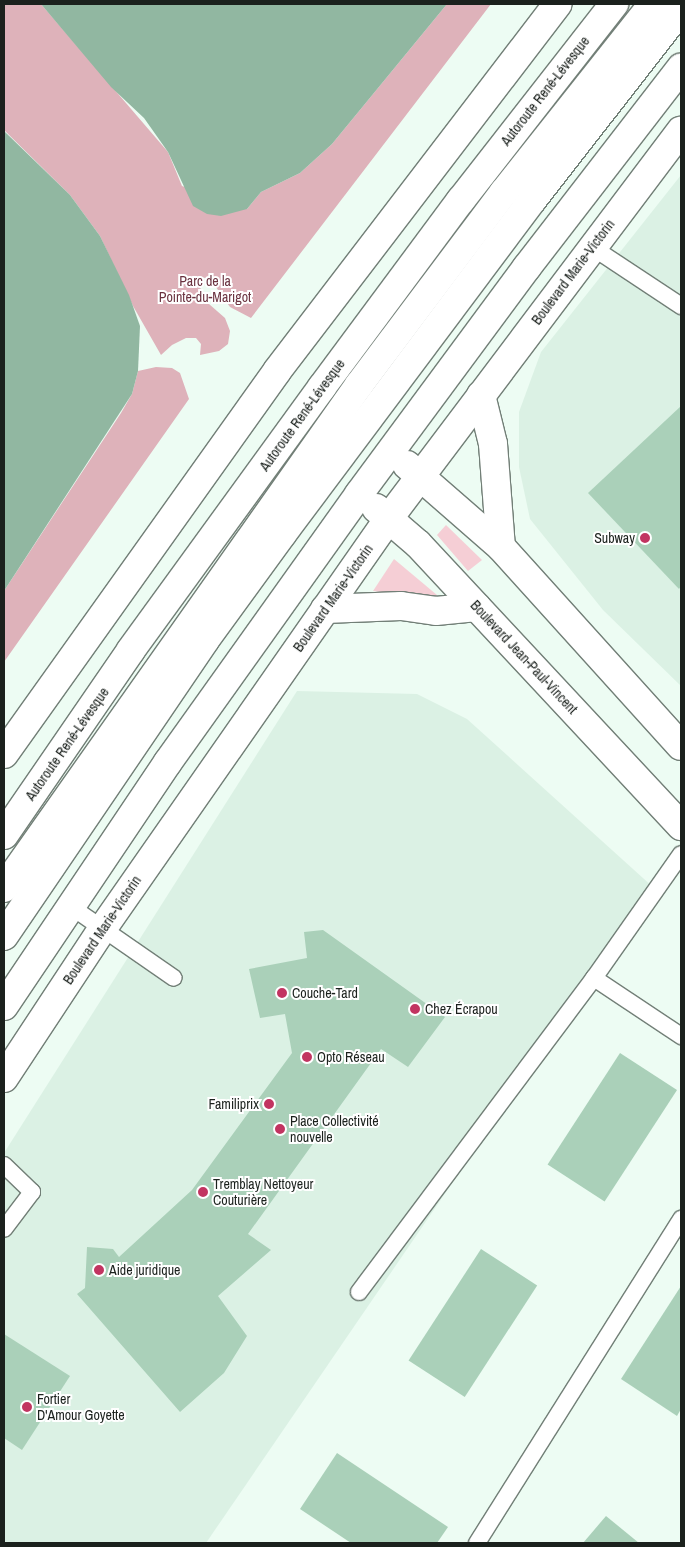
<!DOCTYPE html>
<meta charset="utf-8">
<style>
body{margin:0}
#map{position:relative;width:685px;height:1547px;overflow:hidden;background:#edfcf3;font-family:"Archivo Narrow",sans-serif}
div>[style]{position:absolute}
.built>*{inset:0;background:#dbf1e4}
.green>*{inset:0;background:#f5ced5}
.forest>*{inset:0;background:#deb2ba}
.water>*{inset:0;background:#91b7a1}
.building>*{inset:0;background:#aad0b9;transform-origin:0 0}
.roads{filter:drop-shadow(1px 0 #727f77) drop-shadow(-1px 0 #727f77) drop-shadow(0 1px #727f77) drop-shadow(0 -1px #727f77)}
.lane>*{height:16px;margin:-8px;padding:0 8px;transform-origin:8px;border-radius:8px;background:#fff}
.secondary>*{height:28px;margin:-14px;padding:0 14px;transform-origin:14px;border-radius:14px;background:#fff}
.highway>*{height:28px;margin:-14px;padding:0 14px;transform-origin:14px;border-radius:14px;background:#fff}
.dots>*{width:14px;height:14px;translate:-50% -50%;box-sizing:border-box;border:2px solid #fff;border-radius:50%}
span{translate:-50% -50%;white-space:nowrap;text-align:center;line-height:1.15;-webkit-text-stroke:4px #fff;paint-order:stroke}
.street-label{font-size:14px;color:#1b211d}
.park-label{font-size:14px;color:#6a323f}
.poi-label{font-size:14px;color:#1b211d}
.right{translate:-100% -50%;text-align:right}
.left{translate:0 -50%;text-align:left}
.frame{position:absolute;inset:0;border:5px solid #1b211d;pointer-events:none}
</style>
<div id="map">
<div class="built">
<div style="clip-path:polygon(681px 175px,681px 686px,603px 610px,530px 519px,519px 467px,519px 412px,541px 352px)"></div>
<div style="clip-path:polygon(297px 691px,417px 694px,467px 719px,654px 888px,206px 1543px,4px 1543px,4px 1153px)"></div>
</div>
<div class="green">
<div style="clip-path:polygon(446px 525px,482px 560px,468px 571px,437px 535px)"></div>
<div style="clip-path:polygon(394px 559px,437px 595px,435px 599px,373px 591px)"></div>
</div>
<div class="forest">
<div style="clip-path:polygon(4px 4px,41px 4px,168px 152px,182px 186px,247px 209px,261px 192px,300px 173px,332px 144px,447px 4px,491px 4px,251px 318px,230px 307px,211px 280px,199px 276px,196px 280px,209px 304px,225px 318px,230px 331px,228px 344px,219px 351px,200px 355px,201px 344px,196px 338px,186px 338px,172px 345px,161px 355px,133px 306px,100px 236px,70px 195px,4px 130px)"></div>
<div style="clip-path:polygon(156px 367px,172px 368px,180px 373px,189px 399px,4px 662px,4px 591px,121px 413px,132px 394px,138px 371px)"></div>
</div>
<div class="water">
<div style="clip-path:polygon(41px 4px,447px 4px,332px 144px,300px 173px,261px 192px,247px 209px,221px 216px,207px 214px,193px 206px,168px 152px,144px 118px,111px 87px)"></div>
<div style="clip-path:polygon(4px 131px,70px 195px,100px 236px,129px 295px,140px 326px,138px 371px,132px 394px,4px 591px)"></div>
</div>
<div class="building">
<div style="clip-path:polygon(681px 406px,681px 586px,679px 589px,588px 493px)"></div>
<div style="clip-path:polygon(323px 930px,445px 1017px,408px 1067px,381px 1049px,248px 1234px,271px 1250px,218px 1296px,247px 1336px,224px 1373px,180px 1412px,77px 1294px,85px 1288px,87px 1247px,113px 1249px,119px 1257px,192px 1190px,292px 1053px,285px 1014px,260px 1018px,249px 969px,307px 958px,304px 932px)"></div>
<div style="left:620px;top:1053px;width:68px;height:133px;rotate:33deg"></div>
<div style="left:481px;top:1249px;width:67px;height:133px;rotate:33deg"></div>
<div style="clip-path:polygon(681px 1286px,681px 1409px,677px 1416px,621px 1379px)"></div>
<div style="clip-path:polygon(4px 1334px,70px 1376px,22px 1450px,4px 1438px)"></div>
<div style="clip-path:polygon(337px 1453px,448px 1527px,437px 1543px,351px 1543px,300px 1509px)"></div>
<div style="clip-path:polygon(606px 1516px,639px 1543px,583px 1543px)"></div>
</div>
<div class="roads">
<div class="lane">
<div style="left:592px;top:247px;width:107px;rotate:33.5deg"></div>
<div style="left:70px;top:906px;width:126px;rotate:34.7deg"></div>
<div style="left:594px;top:978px;width:105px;rotate:33.7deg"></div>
<div style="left:4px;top:1165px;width:39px;rotate:44deg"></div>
<div style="left:32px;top:1192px;width:46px;rotate:127.1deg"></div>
<div style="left:359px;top:1292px;width:392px;rotate:-53.2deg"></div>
<div style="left:594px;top:978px;width:151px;rotate:-54.9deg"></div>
<div style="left:477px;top:1543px;width:383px;rotate:-57.8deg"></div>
</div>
<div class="secondary">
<div style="left:481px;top:395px;width:50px;rotate:76.2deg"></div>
<div style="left:493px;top:444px;width:103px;rotate:85.6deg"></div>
<div style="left:407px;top:465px;width:125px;rotate:41.1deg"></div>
<div style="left:501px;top:547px;width:268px;rotate:47.9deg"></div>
<div style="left:376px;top:508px;width:55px;rotate:40.6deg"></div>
<div style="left:418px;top:544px;width:386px;rotate:47deg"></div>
<div style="left:325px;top:609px;width:76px;rotate:-2.3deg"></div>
<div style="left:401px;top:606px;width:35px;rotate:8deg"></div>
<div style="left:436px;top:611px;width:41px;rotate:-5.6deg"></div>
<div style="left:4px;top:1006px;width:294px;rotate:-56.1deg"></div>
<div style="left:168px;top:762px;width:329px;rotate:-54.5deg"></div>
<div style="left:359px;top:494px;width:282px;rotate:-53.5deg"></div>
<div style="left:527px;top:267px;width:252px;rotate:-52.3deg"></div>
<div style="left:4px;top:1078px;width:180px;rotate:-56.6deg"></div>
<div style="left:103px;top:928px;width:500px;rotate:-55.1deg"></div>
<div style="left:389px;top:518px;width:485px;rotate:-53deg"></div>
</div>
<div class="highway">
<div style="left:4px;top:754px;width:470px;rotate:-54.5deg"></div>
<div style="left:277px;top:371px;width:462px;rotate:-52.6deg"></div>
<div style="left:4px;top:835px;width:224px;rotate:-55.5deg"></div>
<div style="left:131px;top:650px;width:325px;rotate:-54deg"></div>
<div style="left:322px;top:387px;width:233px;rotate:-53.4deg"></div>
<div style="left:461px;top:200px;width:249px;rotate:-52deg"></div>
<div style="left:4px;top:888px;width:616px;rotate:-54.79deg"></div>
<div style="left:359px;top:385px;width:241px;rotate:-53.1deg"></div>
<div style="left:504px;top:192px;width:240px;rotate:-51.6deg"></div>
<div style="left:4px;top:936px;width:358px;rotate:-55.8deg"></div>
<div style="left:205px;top:640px;width:132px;rotate:-53.9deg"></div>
<div style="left:283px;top:533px;width:417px;rotate:-53.2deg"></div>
<div style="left:533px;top:199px;width:241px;rotate:-52.1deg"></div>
</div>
</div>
<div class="dots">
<div style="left:645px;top:538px;background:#c23461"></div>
<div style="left:282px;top:993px;background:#c23461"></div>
<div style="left:415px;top:1009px;background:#c23461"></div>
<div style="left:307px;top:1057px;background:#c23461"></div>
<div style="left:269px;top:1104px;background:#c23461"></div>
<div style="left:280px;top:1129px;background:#c23461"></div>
<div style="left:203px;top:1192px;background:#c23461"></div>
<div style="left:99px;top:1270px;background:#c23461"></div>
<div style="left:27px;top:1407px;background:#c23461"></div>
</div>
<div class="street-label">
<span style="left:545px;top:91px;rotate:-52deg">Autoroute René-Lévesque</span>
<span style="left:573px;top:272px;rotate:-53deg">Boulevard Marie-Victorin</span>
<span style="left:302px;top:415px;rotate:-54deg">Autoroute René-Lévesque</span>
<span style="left:333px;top:598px;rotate:-55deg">Boulevard Marie-Victorin</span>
<span style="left:524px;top:657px;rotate:47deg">Boulevard Jean-Paul-Vincent</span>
<span style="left:67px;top:744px;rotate:-55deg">Autoroute René-Lévesque</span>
<span style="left:102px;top:930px;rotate:-56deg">Boulevard Marie-Victorin</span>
</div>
<div class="park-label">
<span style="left:205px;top:289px">Parc de la<br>Pointe-du-Marigot</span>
</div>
<div class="poi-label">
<span class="right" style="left:635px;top:538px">Subway</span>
<span class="left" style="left:292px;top:993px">Couche-Tard</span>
<span class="left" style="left:425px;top:1009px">Chez Écrapou</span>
<span class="left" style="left:317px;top:1057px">Opto Réseau</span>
<span class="right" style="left:259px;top:1104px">Familiprix</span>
<span class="left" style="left:290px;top:1129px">Place Collectivité<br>nouvelle</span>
<span class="left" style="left:213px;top:1192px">Tremblay Nettoyeur<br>Couturière</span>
<span class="left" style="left:109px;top:1270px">Aide juridique</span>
<span class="left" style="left:37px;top:1407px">Fortier<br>D'Amour Goyette</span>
</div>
<div class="frame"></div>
</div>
